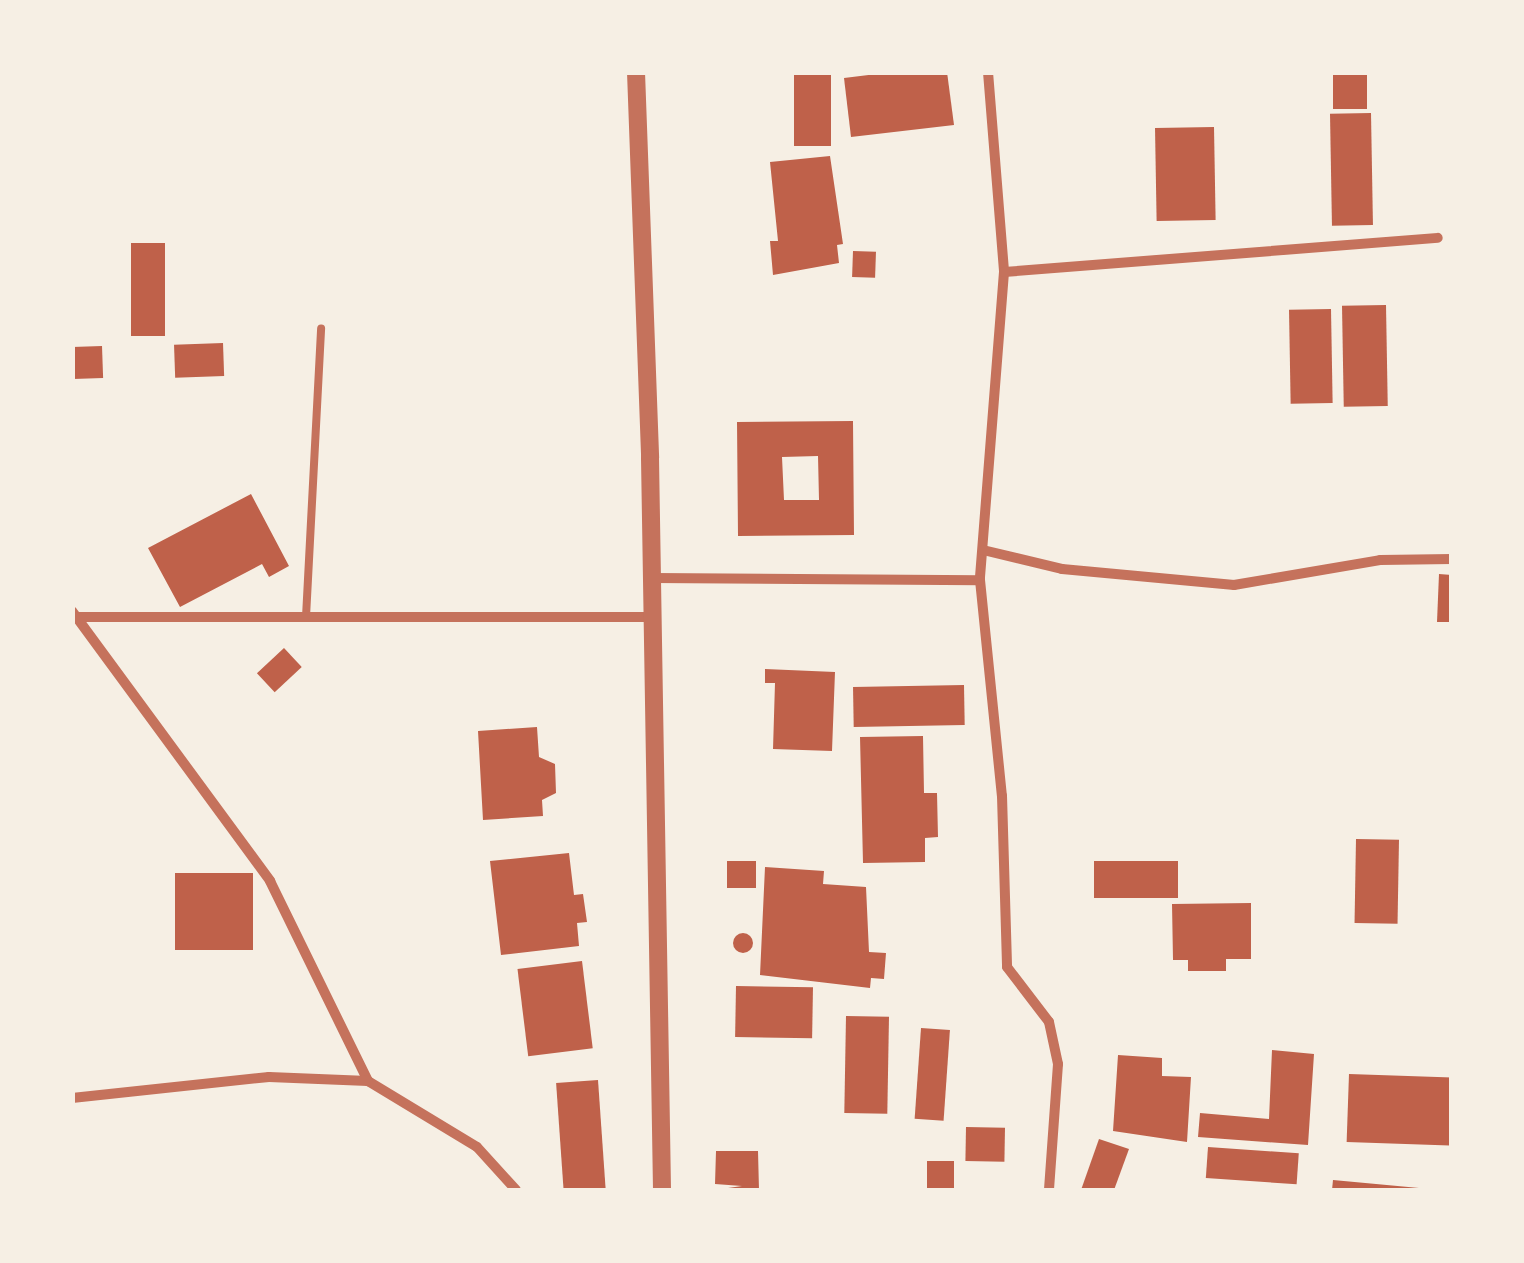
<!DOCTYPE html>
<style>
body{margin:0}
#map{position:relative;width:1524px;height:1263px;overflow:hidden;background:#f6efe4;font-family:"IBM Plex Serif",serif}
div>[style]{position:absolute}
.building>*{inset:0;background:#bf614a;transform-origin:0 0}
.round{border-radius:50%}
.service>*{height:8px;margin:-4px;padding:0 4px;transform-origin:4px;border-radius:4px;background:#c5725c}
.minor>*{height:10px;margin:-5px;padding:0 5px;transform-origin:5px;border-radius:5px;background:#c5725c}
.tertiary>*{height:18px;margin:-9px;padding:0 9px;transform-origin:9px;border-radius:9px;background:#c5725c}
span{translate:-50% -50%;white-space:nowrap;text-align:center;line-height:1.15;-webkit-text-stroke:10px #f6efe4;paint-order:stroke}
.frame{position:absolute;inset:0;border:75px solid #f6efe4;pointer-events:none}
</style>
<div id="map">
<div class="building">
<div style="left:794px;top:72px;width:37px;height:74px"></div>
<div style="clip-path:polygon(893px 72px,947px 72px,954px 125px,851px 137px,844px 78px)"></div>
<div style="left:1333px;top:72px;width:34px;height:37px"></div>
<div style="left:1371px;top:113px;width:112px;height:41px;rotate:89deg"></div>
<div style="left:1214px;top:127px;width:93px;height:59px;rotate:89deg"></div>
<div style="clip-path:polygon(830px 156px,843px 244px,837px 245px,839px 263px,773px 275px,770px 241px,778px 241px,770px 162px)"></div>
<div style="left:131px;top:243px;width:34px;height:93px"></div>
<div style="left:853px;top:251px;width:23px;height:26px;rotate:2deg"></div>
<div style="left:1386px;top:305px;width:101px;height:44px;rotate:89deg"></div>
<div style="left:1331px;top:309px;width:94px;height:42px;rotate:89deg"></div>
<div style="left:223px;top:343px;width:33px;height:49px;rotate:88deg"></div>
<div style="left:102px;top:346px;width:32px;height:30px;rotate:88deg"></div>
<div style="clip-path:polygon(evenodd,853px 421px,854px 535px,738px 536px,737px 422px,853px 421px,818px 456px,819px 500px,784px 500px,782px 457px,818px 456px)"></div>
<div style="clip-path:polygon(251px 494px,289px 566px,269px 577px,262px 564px,180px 607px,148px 548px)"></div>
<div style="clip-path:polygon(1439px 574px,1452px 575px,1452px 622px,1437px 622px)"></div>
<div style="left:284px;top:648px;width:26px;height:37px;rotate:47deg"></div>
<div style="clip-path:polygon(765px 669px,835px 672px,832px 751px,773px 749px,775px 683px,765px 683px)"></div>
<div style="left:964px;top:685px;width:40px;height:111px;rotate:89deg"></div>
<div style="clip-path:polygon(537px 727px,539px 757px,555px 764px,556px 793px,542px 800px,543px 816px,483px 820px,478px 731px)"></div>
<div style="clip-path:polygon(923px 736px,924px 793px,937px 793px,938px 837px,925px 838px,925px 862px,863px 863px,860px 737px)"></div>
<div style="left:1356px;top:839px;width:43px;height:84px;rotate:1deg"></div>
<div style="clip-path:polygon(569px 853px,574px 895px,583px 894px,587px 922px,577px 923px,579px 946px,501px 955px,490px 861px)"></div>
<div style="left:727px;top:861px;width:29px;height:27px"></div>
<div style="left:1094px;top:861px;width:84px;height:37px"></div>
<div style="clip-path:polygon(765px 867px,824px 871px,823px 884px,866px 887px,869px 952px,886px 953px,884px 979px,871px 978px,870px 988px,760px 975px)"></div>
<div style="left:175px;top:873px;width:78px;height:77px"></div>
<div style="clip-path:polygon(1251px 903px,1251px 959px,1226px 959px,1226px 971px,1188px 971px,1188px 960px,1173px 960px,1172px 904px)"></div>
<div class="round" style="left:733px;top:933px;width:20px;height:20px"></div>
<div style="left:582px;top:961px;width:88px;height:65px;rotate:83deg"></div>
<div style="left:736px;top:986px;width:77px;height:51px;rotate:1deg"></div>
<div style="left:846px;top:1016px;width:43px;height:97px;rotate:1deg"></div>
<div style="left:921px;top:1028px;width:29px;height:91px;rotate:4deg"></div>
<div style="clip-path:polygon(1272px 1050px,1314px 1054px,1308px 1145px,1198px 1137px,1200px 1113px,1269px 1119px)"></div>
<div style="clip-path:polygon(1118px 1055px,1162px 1058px,1162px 1076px,1191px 1077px,1187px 1142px,1113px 1131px)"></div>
<div style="left:1349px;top:1074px;width:103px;height:68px;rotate:2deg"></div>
<div style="left:598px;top:1080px;width:110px;height:42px;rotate:86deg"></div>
<div style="left:966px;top:1127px;width:39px;height:34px;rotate:1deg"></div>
<div style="clip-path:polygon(1099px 1139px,1129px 1149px,1114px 1190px,1081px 1190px)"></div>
<div style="left:1208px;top:1147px;width:91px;height:31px;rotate:4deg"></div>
<div style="clip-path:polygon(716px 1151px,758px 1151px,759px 1190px,714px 1190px,742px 1186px,715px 1184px)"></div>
<div style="left:927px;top:1161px;width:27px;height:29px"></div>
<div style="clip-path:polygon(1333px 1180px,1419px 1188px,1419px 1190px,1332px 1190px)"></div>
</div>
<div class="service">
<div style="left:306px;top:617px;width:289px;rotate:-87deg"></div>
</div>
<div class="minor">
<div style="left:988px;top:72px;width:201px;rotate:85.4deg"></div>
<div style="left:1004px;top:272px;width:309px;rotate:94.5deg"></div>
<div style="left:980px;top:580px;width:217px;rotate:84.2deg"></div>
<div style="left:1002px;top:796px;width:171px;rotate:88.3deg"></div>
<div style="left:1007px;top:967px;width:69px;rotate:52.6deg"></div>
<div style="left:1049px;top:1022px;width:43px;rotate:77.9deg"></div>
<div style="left:1058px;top:1064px;width:126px;rotate:94.1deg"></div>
<div style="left:1004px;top:272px;width:435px;rotate:-4.5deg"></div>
<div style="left:983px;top:550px;width:81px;rotate:13.5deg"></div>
<div style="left:1062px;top:569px;width:173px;rotate:5.3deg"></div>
<div style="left:1234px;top:585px;width:148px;rotate:-9.7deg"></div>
<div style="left:1380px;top:560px;width:72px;rotate:-0.8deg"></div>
<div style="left:653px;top:578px;width:327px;rotate:0.4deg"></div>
<div style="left:72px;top:611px;width:335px;rotate:53.7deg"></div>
<div style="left:270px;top:881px;width:223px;rotate:63.9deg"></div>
<div style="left:368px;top:1081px;width:127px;rotate:31.2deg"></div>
<div style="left:477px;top:1147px;width:58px;rotate:47.8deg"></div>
<div style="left:76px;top:617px;width:577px"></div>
<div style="left:72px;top:1098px;width:198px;rotate:-6.1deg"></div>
<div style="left:269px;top:1077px;width:99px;rotate:2.3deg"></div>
</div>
<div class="tertiary">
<div style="left:636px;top:72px;width:386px;rotate:87.9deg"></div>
<div style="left:650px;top:458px;width:732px;rotate:89.06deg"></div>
</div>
<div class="frame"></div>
</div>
